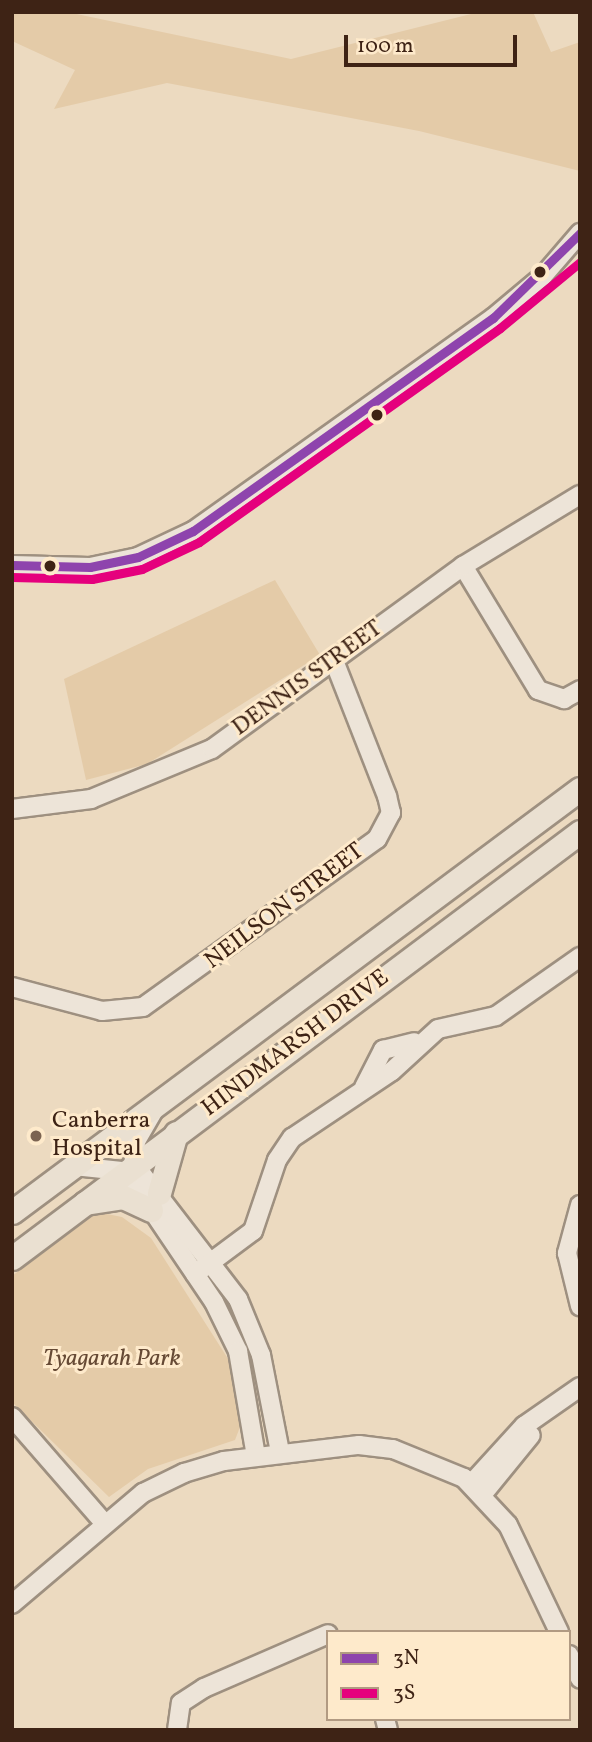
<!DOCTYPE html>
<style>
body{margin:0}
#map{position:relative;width:592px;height:1742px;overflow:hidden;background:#ecdac0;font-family:Vollkorn,serif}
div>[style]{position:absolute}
.green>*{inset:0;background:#e4cba8}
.roads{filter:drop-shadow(2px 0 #9e9080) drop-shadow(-2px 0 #9e9080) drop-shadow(0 2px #9e9080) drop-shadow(0 -2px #9e9080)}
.minor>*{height:18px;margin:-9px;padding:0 9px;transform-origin:9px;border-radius:9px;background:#ede4d8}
.major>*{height:23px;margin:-11.5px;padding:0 11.5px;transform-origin:11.5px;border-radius:11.5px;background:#eae0d1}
.bus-1>*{height:9px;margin:-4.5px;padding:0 4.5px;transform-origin:4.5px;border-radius:4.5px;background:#8e44ad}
.bus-2>*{height:9px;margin:-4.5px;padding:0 4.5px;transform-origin:4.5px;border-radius:4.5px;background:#e5007d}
.dots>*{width:19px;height:19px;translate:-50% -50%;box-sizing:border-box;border:4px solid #feeacb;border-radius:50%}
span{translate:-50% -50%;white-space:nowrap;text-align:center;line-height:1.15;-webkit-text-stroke:6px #feeacb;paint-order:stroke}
.street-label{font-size:24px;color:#3e2315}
.poi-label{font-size:24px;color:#3e2315}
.left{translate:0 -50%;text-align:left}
.park-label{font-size:24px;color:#664a35;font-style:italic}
.frame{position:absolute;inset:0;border:14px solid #3e2315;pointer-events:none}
.legend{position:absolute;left:326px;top:1630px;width:245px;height:91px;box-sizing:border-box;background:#feeacb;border:2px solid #b19a82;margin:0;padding:9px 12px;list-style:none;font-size:21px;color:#3e2315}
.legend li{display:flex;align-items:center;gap:14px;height:35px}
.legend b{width:35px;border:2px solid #b19a82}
.scale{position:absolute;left:344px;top:35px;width:173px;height:32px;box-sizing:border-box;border:4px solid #3e2315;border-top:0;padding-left:9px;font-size:21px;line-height:24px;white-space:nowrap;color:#3e2315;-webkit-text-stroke:5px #feeacb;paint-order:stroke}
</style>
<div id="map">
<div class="green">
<div style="clip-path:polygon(12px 12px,67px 12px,291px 59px,479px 12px,533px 12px,551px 52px,580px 42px,580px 171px,419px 131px,167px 83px,54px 109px,75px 70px,12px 41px)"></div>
<div style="clip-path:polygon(275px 580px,320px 655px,147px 764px,86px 780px,64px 679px)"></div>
<div style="clip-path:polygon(97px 1212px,122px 1217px,151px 1238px,232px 1365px,240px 1427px,235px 1440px,148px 1469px,109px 1497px,12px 1402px,12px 1276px)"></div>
</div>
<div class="roads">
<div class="minor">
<div style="left:12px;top:565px;width:78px;rotate:1.5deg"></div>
<div style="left:90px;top:567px;width:49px;rotate:-11.8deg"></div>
<div style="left:138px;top:557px;width:61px;rotate:-25.3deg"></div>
<div style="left:193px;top:531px;width:368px;rotate:-35.4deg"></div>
<div style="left:493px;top:318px;width:65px;rotate:-40deg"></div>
<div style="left:543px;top:276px;width:57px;rotate:-49.3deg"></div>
<div style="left:463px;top:566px;width:145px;rotate:58.8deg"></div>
<div style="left:538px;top:690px;width:28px;rotate:19deg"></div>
<div style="left:564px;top:699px;width:18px;rotate:-29deg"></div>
<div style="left:12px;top:809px;width:80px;rotate:-7.2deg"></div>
<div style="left:91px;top:799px;width:131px;rotate:-22.5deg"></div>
<div style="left:212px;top:749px;width:311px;rotate:-36.1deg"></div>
<div style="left:463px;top:566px;width:137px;rotate:-31.3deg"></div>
<div style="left:12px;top:987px;width:93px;rotate:14.9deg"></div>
<div style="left:102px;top:1011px;width:41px;rotate:-5.6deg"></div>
<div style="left:143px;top:1007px;width:288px;rotate:-35.7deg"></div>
<div style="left:377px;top:839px;width:30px;rotate:-62deg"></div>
<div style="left:391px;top:813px;width:17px;rotate:-103deg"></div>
<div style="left:387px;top:796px;width:145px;rotate:-111.4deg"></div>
<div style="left:364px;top:1087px;width:42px;rotate:-62.8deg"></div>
<div style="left:383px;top:1050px;width:32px;rotate:-14deg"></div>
<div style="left:154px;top:1110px;width:36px;rotate:120deg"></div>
<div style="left:136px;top:1141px;width:38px;rotate:97deg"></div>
<div style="left:131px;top:1179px;width:148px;rotate:56deg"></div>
<div style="left:214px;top:1302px;width:55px;rotate:63.9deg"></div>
<div style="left:238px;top:1351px;width:107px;rotate:80.3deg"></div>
<div style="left:74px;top:1166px;width:67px;rotate:6deg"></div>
<div style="left:141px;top:1173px;width:159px;rotate:52.4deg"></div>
<div style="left:238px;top:1299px;width:61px;rotate:67.7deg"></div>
<div style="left:261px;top:1355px;width:99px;rotate:78.9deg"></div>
<div style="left:580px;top:1205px;width:50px;rotate:105.2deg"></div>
<div style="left:567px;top:1253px;width:55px;rotate:76.2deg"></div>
<div style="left:195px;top:1274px;width:72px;rotate:-36.6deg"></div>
<div style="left:253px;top:1231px;width:75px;rotate:-71.3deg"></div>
<div style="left:277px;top:1160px;width:27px;rotate:-56deg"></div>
<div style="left:292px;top:1138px;width:120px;rotate:-33.8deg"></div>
<div style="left:392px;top:1071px;width:62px;rotate:-42.4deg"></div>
<div style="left:438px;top:1029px;width:59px;rotate:-12.6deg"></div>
<div style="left:496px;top:1016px;width:103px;rotate:-35.1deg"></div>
<div style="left:12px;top:1417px;width:142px;rotate:49deg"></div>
<div style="left:471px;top:1484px;width:79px;rotate:-47.6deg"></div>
<div style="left:524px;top:1426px;width:68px;rotate:-34.9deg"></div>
<div style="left:482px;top:1495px;width:77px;rotate:-50.8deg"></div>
<div style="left:12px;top:1604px;width:172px;rotate:-40.3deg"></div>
<div style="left:143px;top:1493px;width:46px;rotate:-26deg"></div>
<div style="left:184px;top:1473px;width:42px;rotate:-16.7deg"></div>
<div style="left:224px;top:1461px;width:136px;rotate:-6.8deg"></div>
<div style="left:359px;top:1445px;width:34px;rotate:7deg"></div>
<div style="left:393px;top:1449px;width:77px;rotate:22.2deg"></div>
<div style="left:464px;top:1478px;width:64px;rotate:46.9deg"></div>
<div style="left:508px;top:1525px;width:119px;rotate:64.5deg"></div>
<div style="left:569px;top:1655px;width:26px;rotate:65deg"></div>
<div style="left:385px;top:1719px;width:11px;rotate:75deg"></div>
<div style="left:177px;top:1730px;width:27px;rotate:-82deg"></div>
<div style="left:181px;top:1703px;width:27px;rotate:-33deg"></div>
<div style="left:204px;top:1688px;width:135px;rotate:-23.5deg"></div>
</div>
<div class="major">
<div style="left:159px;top:1193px;width:62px;rotate:-74.2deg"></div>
<div style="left:85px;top:1203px;width:38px;rotate:-9deg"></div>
<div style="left:123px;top:1197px;width:31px;rotate:25deg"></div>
<div style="left:12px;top:1212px;width:708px;rotate:-36.68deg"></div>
<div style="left:12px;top:1258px;width:710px;rotate:-36.87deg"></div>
</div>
</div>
<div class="bus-1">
<div style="left:12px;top:565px;width:78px;rotate:1.5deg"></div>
<div style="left:90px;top:567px;width:49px;rotate:-11.8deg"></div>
<div style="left:138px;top:557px;width:61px;rotate:-25.3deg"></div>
<div style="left:193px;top:531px;width:368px;rotate:-35.4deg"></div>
<div style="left:493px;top:318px;width:122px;rotate:-44.3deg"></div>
</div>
<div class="bus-2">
<div style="left:12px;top:577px;width:80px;rotate:1.4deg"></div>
<div style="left:92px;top:579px;width:51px;rotate:-11.3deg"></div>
<div style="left:142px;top:569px;width:63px;rotate:-25.3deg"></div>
<div style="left:199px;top:542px;width:369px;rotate:-35.4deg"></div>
<div style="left:500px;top:328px;width:104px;rotate:-39.5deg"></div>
</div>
<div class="dots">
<div style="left:540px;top:272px;background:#3e2315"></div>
<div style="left:377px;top:415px;background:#3e2315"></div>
<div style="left:50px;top:566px;background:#3e2315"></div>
<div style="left:36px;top:1136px;background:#7b6351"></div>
</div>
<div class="street-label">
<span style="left:308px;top:679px;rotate:-36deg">DENNIS STREET</span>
<span style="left:285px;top:907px;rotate:-37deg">NEILSON STREET</span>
<span style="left:296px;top:1044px;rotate:-37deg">HINDMARSH DRIVE</span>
</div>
<div class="poi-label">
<span class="left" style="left:52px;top:1136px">Canberra<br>Hospital</span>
</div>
<div class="park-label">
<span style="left:112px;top:1360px">Tyagarah Park</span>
</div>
<div class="frame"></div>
<ul class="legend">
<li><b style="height:9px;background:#8e44ad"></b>3N</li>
<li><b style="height:9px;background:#e5007d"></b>3S</li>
</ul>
<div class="scale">100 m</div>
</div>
